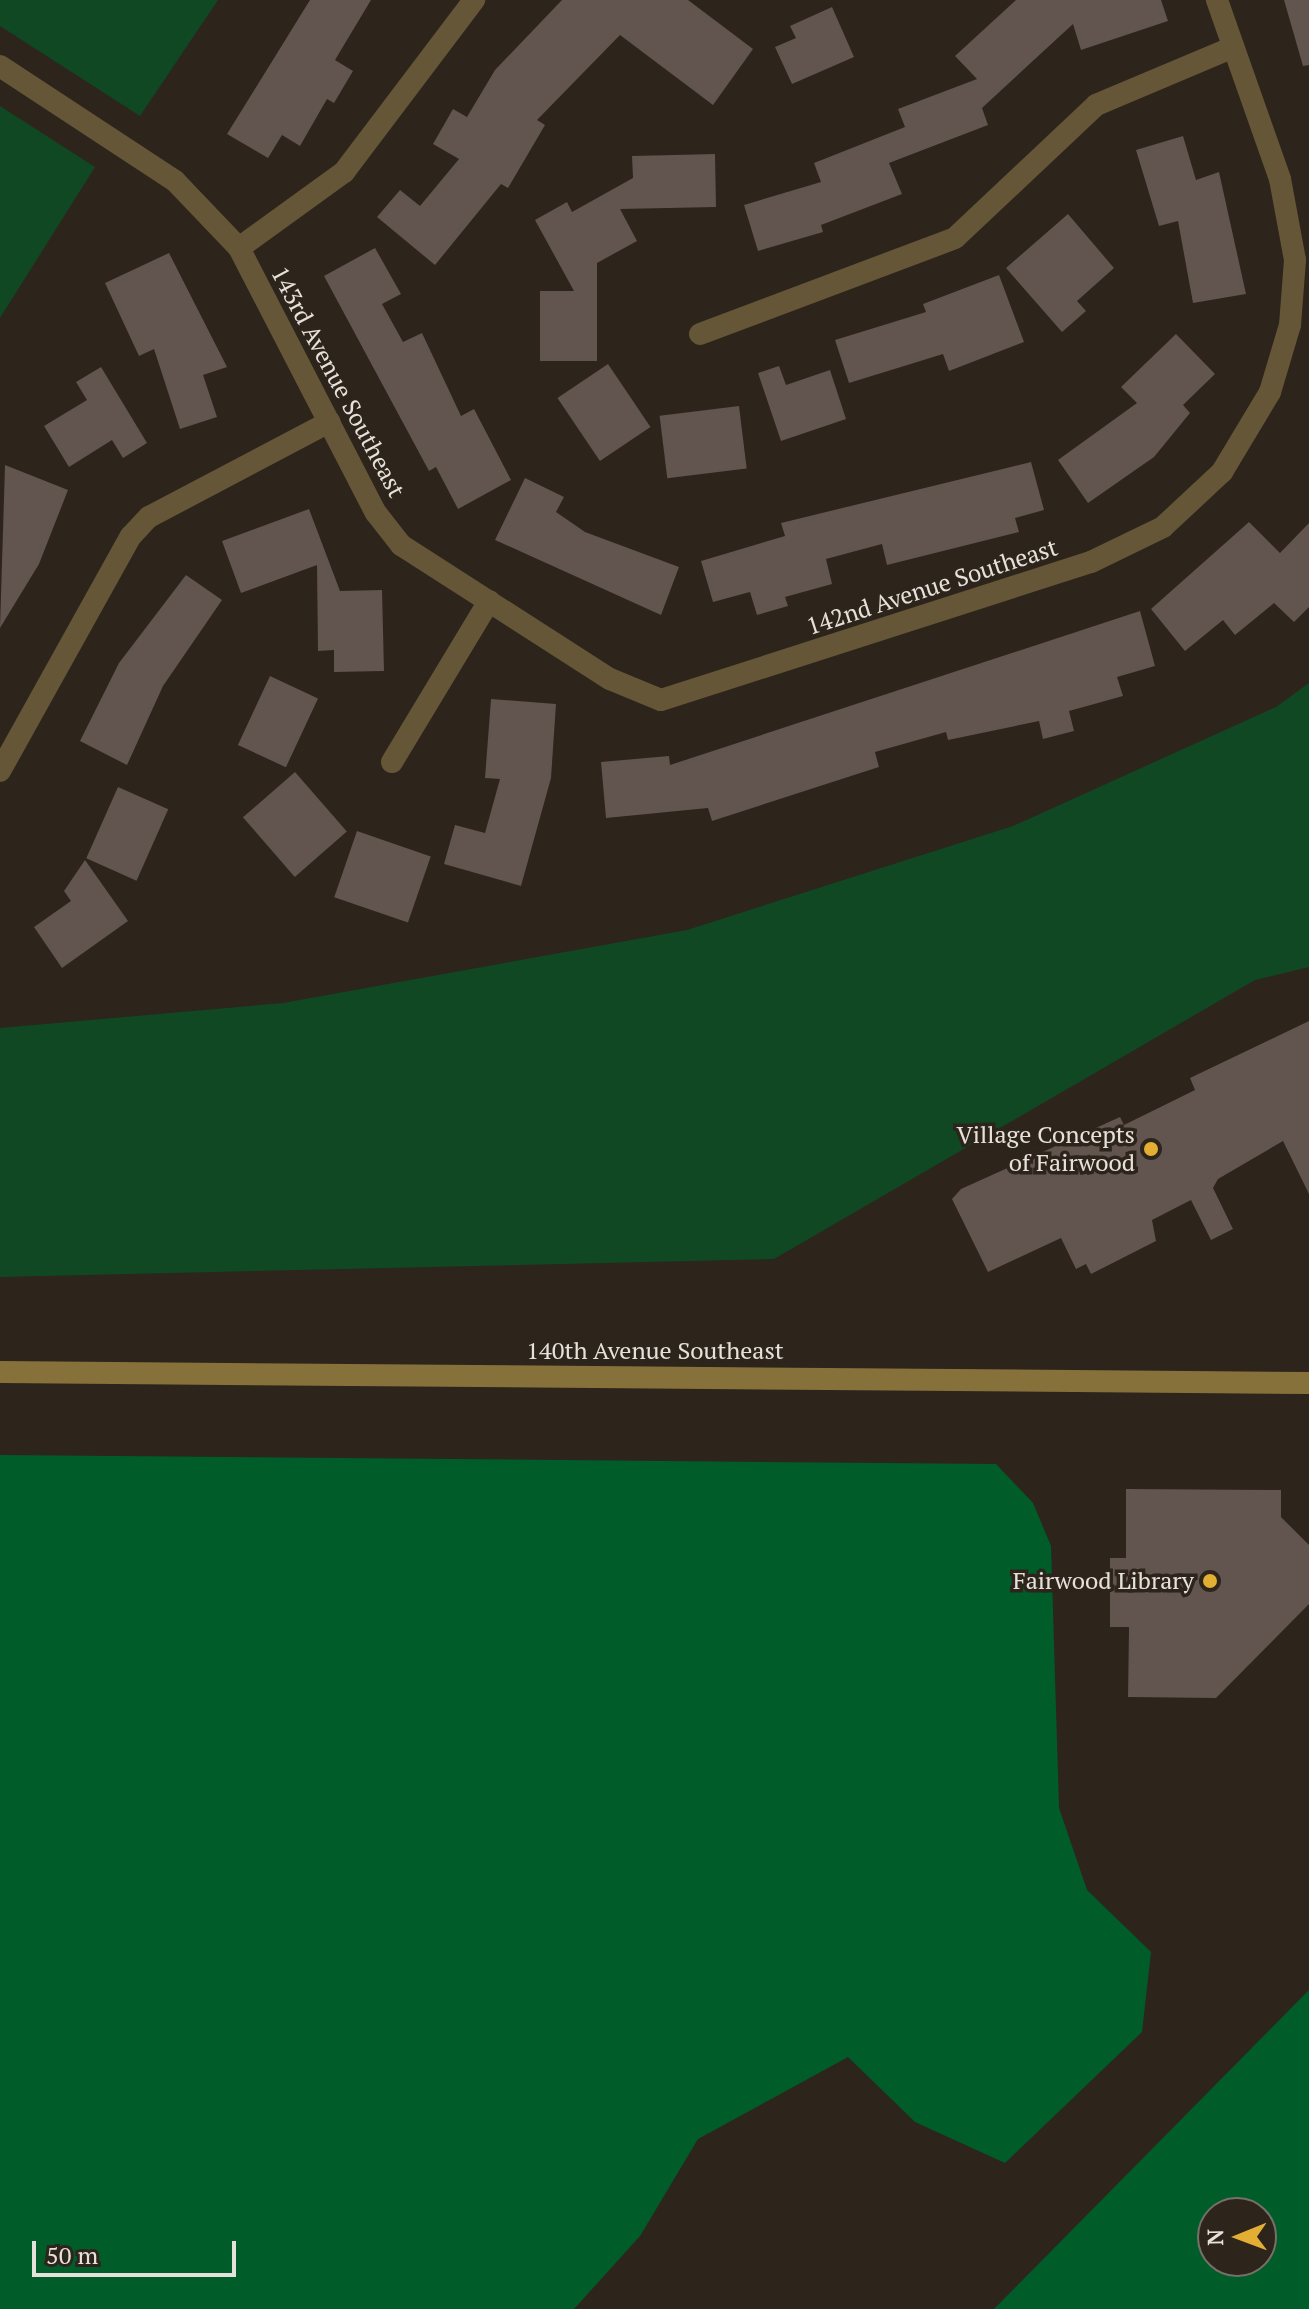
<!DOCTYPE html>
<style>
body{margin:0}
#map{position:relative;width:1309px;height:2309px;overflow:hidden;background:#2d241c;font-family:"PT Serif",serif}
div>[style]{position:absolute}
.green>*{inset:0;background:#104823}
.forest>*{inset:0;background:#005d29}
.building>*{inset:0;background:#62544f;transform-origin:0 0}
.minor>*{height:22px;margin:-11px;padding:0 11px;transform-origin:11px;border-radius:11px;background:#645636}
.secondary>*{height:22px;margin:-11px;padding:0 11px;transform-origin:11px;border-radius:11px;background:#87713b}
.dots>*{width:22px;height:22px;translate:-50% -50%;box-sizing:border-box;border:4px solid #2d241c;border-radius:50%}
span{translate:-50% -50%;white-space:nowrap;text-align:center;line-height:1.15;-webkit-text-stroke:7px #2d241c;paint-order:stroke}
.street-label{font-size:24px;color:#e7e1db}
.poi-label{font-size:24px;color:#e7e1db}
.right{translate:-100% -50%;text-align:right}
.north{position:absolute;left:1197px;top:2197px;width:80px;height:80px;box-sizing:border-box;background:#2d241c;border:2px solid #777068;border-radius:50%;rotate:269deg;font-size:22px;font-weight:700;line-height:32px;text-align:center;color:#e7e1db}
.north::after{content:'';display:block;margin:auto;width:28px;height:36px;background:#e2af34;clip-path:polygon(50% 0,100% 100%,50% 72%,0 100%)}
.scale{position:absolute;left:32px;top:2241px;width:204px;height:36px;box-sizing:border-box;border:4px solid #e7e1db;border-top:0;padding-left:10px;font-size:24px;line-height:28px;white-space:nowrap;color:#e7e1db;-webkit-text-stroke:6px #2d241c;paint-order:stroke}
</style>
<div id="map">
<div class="green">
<div style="clip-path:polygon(0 0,218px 0,140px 116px,0 26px)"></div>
<div style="clip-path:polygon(0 106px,95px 167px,0 318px)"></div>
<div style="clip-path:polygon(1309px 683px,1309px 967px,1255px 980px,774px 1259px,0 1277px,0 1028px,283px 1003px,687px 930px,1013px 826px,1276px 707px)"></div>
</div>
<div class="forest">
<div style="clip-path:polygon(0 1455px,996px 1464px,1033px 1503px,1051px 1546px,1059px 1808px,1087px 1890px,1151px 1952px,1142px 2032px,1005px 2163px,915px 2122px,848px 2057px,698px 2139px,640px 2236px,574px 2309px,0 2309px)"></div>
<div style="clip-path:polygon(evenodd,1309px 1990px,1309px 2309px,994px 2309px,1309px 1990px,1261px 2213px,1261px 2261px,1213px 2261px,1213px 2213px,1261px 2213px)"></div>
</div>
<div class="building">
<div style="clip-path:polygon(310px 0,371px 0,335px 60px,353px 71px,334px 103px,327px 99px,300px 146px,282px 135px,268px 158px,227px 134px)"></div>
<div style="clip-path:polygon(562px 0,688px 0,753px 49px,713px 105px,620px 35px,537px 120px,545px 125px,508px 188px,501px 184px,435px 265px,377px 217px,400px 190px,420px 206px,459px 159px,433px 144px,453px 109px,467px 117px,495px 70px)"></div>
<div style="clip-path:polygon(1016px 0,1161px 0,1168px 21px,1081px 50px,1073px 24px,982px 108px,988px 125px,889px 163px,902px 194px,821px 225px,823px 232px,758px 251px,744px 205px,821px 182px,814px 163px,905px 127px,898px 109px,977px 79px,955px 56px)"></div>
<div style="clip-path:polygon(1284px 0,1309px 0,1309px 65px,1303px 66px)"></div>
<div style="clip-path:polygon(832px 7px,854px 57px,792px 84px,775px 47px,796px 38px,790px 26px)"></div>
<div style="clip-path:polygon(1183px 136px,1196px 180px,1219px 172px,1246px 294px,1193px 303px,1178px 221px,1159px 226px,1136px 150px)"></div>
<div style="clip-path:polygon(715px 154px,716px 207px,620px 209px,637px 241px,597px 263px,597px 361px,540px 361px,540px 291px,574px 291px,535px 220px,567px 202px,572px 212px,633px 178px,632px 156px)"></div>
<div style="clip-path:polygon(1068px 214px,1114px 268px,1077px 301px,1086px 311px,1062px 332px,1006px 268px)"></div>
<div style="clip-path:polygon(375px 248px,401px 294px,382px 304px,403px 342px,422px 333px,461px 416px,474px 409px,511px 480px,458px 509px,436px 467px,429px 471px,324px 276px)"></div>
<div style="clip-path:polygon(169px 253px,227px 367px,203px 375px,217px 417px,180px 429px,154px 349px,139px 356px,105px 283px)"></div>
<div style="clip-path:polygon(999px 275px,1024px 342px,949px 371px,943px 354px,849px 383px,835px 340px,926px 312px,923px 304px)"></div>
<div style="clip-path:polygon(1176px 334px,1215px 374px,1183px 405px,1190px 413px,1154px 457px,1088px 503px,1058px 460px,1137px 403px,1121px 387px)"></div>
<div style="left:608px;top:364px;width:76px;height:61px;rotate:56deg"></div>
<div style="clip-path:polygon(779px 366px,786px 385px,830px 370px,846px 419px,781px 441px,758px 373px)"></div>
<div style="clip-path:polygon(101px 367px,147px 443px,123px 458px,112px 440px,69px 467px,44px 426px,87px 400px,76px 382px)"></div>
<div style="left:739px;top:406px;width:63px;height:80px;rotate:83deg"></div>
<div style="clip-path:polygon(1031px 462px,1044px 510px,1015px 518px,1019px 532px,887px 565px,882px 544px,826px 559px,832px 584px,785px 597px,788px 606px,757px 615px,750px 592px,713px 602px,701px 561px,785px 536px,781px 523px)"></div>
<div style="clip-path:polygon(5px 465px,68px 490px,39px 564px,0 628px)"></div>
<div style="clip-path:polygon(525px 478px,564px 497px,556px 512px,585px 532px,679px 567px,661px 615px,495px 540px)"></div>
<div style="clip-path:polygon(309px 509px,340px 591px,382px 590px,384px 671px,334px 672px,334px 650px,318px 651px,317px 565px,241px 593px,222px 541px)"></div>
<div style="clip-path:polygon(1249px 522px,1280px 553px,1309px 523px,1309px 607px,1294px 622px,1274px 603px,1235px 635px,1223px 620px,1185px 651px,1151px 609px)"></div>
<div style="clip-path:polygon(186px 575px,222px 600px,163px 686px,127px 765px,80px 741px,119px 663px)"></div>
<div style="clip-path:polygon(1140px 611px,1155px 666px,1117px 677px,1123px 696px,1069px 711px,1074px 731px,1043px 739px,1039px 721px,948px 740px,946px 732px,875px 752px,879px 767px,712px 821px,708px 808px,606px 818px,601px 762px,669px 756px,670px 765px)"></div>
<div style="left:270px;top:676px;width:53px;height:76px;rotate:25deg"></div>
<div style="clip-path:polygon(491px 699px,556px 704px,551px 778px,521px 886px,444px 864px,455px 825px,485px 833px,500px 779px,485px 778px)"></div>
<div style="left:295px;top:772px;width:79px;height:69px;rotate:49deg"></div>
<div style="left:118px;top:787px;width:55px;height:78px;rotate:24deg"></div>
<div style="left:357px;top:831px;width:78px;height:70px;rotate:19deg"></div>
<div style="clip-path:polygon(85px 860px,128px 921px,62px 968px,34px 927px,71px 901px,64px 891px)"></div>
<div style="clip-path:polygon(1309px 1021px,1309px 1194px,1283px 1141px,1218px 1179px,1213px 1188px,1233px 1229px,1211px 1240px,1191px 1200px,1152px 1220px,1156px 1241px,1091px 1274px,1086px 1264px,1076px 1269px,1061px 1238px,988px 1272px,952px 1199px,961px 1189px,1120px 1117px,1124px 1125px,1195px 1090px,1190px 1078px)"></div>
<div style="clip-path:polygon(1126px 1489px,1281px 1490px,1281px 1517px,1309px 1545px,1309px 1604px,1216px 1698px,1128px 1697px,1129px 1627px,1110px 1627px,1110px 1558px,1126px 1558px)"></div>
</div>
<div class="minor">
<div style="left:0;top:66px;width:209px;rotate:33.3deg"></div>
<div style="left:175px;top:181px;width:93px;rotate:46.3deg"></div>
<div style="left:239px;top:248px;width:298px;rotate:62.7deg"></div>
<div style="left:376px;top:513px;width:41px;rotate:52deg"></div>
<div style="left:401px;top:545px;width:248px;rotate:32.7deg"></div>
<div style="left:610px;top:679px;width:55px;rotate:22.4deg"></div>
<div style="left:661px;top:700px;width:452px;rotate:-17.8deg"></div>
<div style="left:1091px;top:562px;width:80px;rotate:-25.9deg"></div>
<div style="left:1163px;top:527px;width:81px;rotate:-43deg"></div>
<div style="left:1222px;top:472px;width:93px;rotate:-59deg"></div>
<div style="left:1270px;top:392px;width:70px;rotate:-73.4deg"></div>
<div style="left:1290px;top:325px;width:65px;rotate:-85.6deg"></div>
<div style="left:1295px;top:260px;width:82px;rotate:-100.5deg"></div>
<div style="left:1280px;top:179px;width:190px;rotate:-109.4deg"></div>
<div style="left:239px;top:248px;width:130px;rotate:-35.9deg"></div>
<div style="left:344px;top:172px;width:216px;rotate:-52.9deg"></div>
<div style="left:700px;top:334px;width:272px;rotate:-20.6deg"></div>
<div style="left:955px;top:238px;width:194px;rotate:-43.3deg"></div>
<div style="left:1096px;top:105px;width:149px;rotate:-22.9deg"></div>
<div style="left:392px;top:762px;width:188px;rotate:-58.9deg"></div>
<div style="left:0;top:771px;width:269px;rotate:-60.9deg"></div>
<div style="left:131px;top:536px;width:26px;rotate:-47deg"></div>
<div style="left:149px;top:517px;width:204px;rotate:-27.8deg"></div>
</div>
<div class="secondary">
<div style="left:0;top:1372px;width:1309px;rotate:0.48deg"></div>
</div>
<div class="dots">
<div style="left:1151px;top:1149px;background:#e2af34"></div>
<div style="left:1210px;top:1581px;background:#e2af34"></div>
</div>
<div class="street-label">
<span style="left:338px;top:382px;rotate:62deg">143rd Avenue Southeast</span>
<span style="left:932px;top:587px;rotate:-18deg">142nd Avenue Southeast</span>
<span style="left:655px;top:1351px">140th Avenue Southeast</span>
</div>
<div class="poi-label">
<span class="right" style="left:1135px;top:1149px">Village Concepts<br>of Fairwood</span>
<span class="right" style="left:1194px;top:1581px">Fairwood Library</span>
</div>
<div class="north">N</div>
<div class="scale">50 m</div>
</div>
